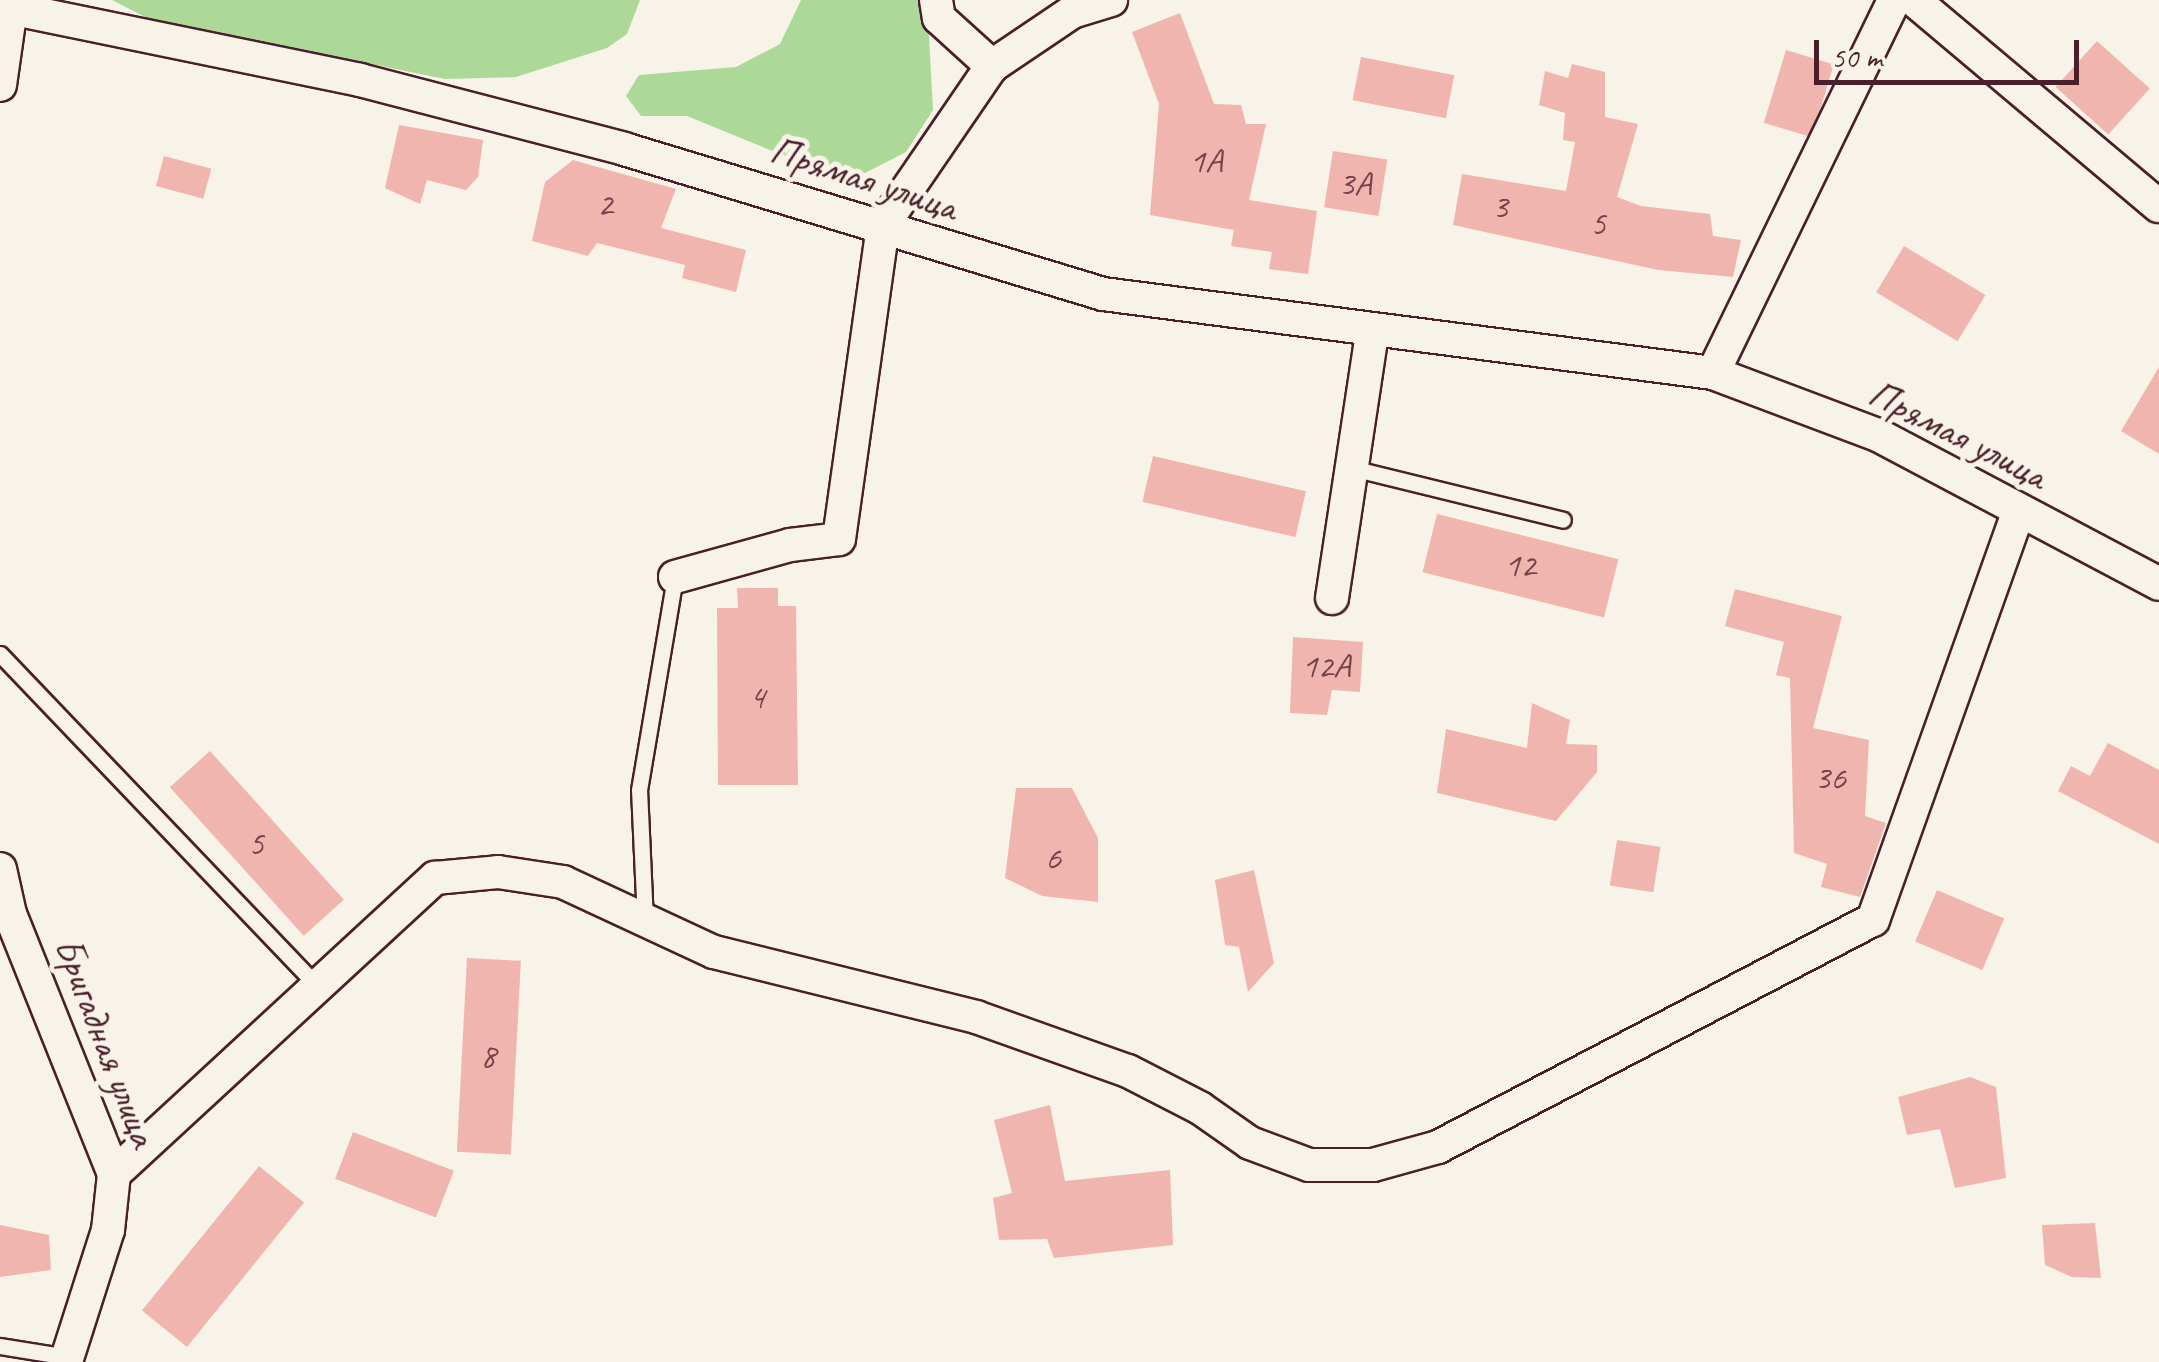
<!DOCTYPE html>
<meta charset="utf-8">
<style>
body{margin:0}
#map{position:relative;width:2159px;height:1362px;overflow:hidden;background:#f7f3e8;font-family:Caveat,sans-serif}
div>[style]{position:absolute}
.green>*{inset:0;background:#acd998}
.building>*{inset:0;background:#f0b5af;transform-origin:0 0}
.roads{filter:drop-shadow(2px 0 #4a1f2b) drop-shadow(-2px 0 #4a1f2b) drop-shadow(0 2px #4a1f2b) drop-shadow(0 -2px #4a1f2b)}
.service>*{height:15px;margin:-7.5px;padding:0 7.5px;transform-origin:7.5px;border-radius:7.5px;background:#f7f3e8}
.minor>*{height:32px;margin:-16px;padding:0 16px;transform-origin:16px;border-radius:16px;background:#f7f3e8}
span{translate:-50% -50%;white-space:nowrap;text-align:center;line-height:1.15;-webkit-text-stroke:10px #f7f3e8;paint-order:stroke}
.number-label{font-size:35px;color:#74444c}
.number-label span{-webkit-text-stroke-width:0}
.street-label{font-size:40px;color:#4a1f2b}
.scale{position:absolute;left:1814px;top:40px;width:265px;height:45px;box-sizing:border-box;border:5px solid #4a1f2b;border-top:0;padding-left:12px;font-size:30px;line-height:35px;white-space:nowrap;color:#4a1f2b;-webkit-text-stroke:8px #f7f3e8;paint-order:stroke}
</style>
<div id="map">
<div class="green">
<div style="clip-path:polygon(112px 0,640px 0,627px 34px,607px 48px,516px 77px,445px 79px,149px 19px)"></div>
<div style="clip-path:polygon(801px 0,927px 0,933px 110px,906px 152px,865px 173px,819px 170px,687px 116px,641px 116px,626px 96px,639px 75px,736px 67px,780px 44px)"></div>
</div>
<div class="building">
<div style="clip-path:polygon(1180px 13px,1214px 104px,1241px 105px,1246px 124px,1266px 124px,1249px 200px,1317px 211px,1308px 274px,1269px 269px,1272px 252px,1231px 246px,1234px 230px,1150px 215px,1159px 104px,1132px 32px)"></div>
<div style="left:2097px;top:41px;width:71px;height:62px;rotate:42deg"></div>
<div style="left:1786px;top:50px;width:50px;height:76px;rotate:17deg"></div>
<div style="left:1361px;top:57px;width:95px;height:44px;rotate:11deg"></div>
<div style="clip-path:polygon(1572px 64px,1605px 72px,1605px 117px,1638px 124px,1617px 197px,1641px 206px,1710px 214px,1713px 236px,1741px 240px,1733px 277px,1658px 270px,1453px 225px,1462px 174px,1566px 191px,1575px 142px,1563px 140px,1565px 113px,1539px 105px,1545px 71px,1568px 78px)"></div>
<div style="clip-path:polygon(399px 125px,483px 140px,478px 177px,466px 190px,427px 180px,420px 204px,385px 188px)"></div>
<div style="left:1333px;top:151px;width:55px;height:57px;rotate:9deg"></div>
<div style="left:164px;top:156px;width:49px;height:31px;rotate:15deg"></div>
<div style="clip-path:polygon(573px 160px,676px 189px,661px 228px,746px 250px,736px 292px,682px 278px,685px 265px,597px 243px,588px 256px,532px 241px,545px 182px)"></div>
<div style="left:1904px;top:246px;width:95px;height:54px;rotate:31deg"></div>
<div style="clip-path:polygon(2159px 367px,2159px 454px,2121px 431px)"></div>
<div style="left:1153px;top:456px;width:157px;height:47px;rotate:13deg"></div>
<div style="left:1437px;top:514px;width:187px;height:60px;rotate:14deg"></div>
<div style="clip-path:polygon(737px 588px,778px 588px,778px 606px,796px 606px,798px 785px,718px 785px,717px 608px,738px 608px)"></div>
<div style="clip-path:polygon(1735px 589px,1842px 616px,1813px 728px,1869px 740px,1865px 816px,1886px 823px,1860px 897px,1821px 887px,1827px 864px,1794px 853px,1790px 678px,1776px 675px,1784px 642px,1725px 626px)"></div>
<div style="clip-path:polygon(1293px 637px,1363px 642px,1360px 692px,1332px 690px,1327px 715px,1290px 713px)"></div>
<div style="clip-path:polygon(1532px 703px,1570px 720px,1566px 744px,1597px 745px,1597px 772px,1556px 821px,1437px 793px,1446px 729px,1527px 748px)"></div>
<div style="clip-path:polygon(2108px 743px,2159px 770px,2159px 844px,2058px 791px,2071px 766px,2090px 776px)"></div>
<div style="left:210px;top:751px;width:200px;height:54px;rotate:48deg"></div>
<div style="clip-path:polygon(1016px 788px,1072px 788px,1098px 838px,1098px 902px,1042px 896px,1005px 878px)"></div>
<div style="left:1617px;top:840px;width:44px;height:46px;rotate:9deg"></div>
<div style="clip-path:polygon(1254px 870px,1274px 963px,1248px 992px,1239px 947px,1225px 945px,1215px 880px)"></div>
<div style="left:1937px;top:890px;width:73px;height:56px;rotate:23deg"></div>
<div style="left:467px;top:958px;width:54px;height:194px;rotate:3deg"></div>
<div style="clip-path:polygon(1970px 1077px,1996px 1087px,2006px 1178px,1955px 1188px,1940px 1129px,1907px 1135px,1898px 1097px)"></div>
<div style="clip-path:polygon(1050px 1105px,1065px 1181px,1170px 1170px,1173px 1245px,1054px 1258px,1047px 1239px,999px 1240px,993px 1198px,1012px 1193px,994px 1120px)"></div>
<div style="left:353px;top:1132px;width:108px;height:50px;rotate:21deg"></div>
<div style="left:259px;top:1166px;width:58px;height:186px;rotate:39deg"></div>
<div style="clip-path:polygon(2095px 1223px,2101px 1278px,2072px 1277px,2045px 1265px,2042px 1225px)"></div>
<div style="clip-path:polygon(0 1225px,49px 1235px,51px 1270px,0 1277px)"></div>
</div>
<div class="roads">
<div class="service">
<div style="left:1352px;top:468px;width:217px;rotate:13.8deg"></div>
<div style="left:0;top:654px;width:459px;rotate:46.3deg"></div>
<div style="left:645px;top:921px;width:131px;rotate:-92.6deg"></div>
<div style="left:639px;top:790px;width:216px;rotate:-80.4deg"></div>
<div style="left:0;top:1346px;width:69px;rotate:9.2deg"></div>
</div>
<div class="minor">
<div style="left:936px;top:0;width:18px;rotate:81deg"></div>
<div style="left:939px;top:18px;width:72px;rotate:42.2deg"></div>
<div style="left:1914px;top:0;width:320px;rotate:40.1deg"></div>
<div style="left:0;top:6px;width:368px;rotate:11.6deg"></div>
<div style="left:360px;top:80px;width:273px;rotate:14.6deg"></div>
<div style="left:624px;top:149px;width:500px;rotate:16.84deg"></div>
<div style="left:1103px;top:294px;width:615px;rotate:7.38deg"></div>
<div style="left:1713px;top:373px;width:176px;rotate:20.6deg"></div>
<div style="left:1878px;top:435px;width:318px;rotate:27.9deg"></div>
<div style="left:0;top:85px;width:78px;rotate:-81.9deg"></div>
<div style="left:1713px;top:373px;width:415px;rotate:-64.1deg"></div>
<div style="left:675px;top:577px;width:119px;rotate:-15.5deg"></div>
<div style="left:790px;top:545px;width:49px;rotate:-7deg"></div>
<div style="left:839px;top:539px;width:317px;rotate:-82deg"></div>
<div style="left:883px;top:225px;width:193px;rotate:-55.6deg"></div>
<div style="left:992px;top:66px;width:97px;rotate:-34deg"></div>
<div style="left:1072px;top:12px;width:41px;rotate:-17.1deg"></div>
<div style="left:1332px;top:598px;width:267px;rotate:-81.4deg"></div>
<div style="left:0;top:869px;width:46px;rotate:77.5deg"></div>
<div style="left:10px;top:914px;width:280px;rotate:68.2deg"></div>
<div style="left:114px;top:1174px;width:56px;rotate:96.1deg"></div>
<div style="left:108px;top:1230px;width:139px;rotate:107.7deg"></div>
<div style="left:114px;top:1174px;width:437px;rotate:-42.7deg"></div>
<div style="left:435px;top:878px;width:63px;rotate:-5.4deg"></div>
<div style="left:498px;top:872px;width:66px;rotate:8.7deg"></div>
<div style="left:563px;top:882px;width:166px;rotate:24.9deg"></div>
<div style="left:714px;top:952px;width:270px;rotate:13.9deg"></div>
<div style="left:976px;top:1017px;width:161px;rotate:19.6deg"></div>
<div style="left:1128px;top:1071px;width:81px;rotate:27.2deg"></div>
<div style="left:1200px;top:1108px;width:61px;rotate:35deg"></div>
<div style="left:1250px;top:1143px;width:63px;rotate:20.4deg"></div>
<div style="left:1309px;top:1165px;width:64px"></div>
<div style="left:1373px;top:1165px;width:67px;rotate:-15.5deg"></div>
<div style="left:1438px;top:1147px;width:491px;rotate:-27.6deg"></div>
<div style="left:1873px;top:920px;width:433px;rotate:-70.4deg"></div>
</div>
</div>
<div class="number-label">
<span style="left:1206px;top:161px">1А</span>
<span style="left:1355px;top:184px">3А</span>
<span style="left:605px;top:204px">2</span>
<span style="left:1500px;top:207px">3</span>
<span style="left:1598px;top:224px">5</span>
<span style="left:1520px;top:565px">12</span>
<span style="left:1326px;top:666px">12А</span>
<span style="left:757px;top:697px">4</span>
<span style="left:1830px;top:778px">36</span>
<span style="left:256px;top:844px">5</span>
<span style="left:1053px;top:858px">6</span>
<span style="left:488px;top:1056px">8</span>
</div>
<div class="street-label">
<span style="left:864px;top:178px;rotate:18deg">Прямая улица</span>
<span style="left:1958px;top:434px;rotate:27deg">Прямая улица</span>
<span style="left:106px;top:1042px;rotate:69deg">Бригадная улица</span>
</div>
<div class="scale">50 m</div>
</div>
